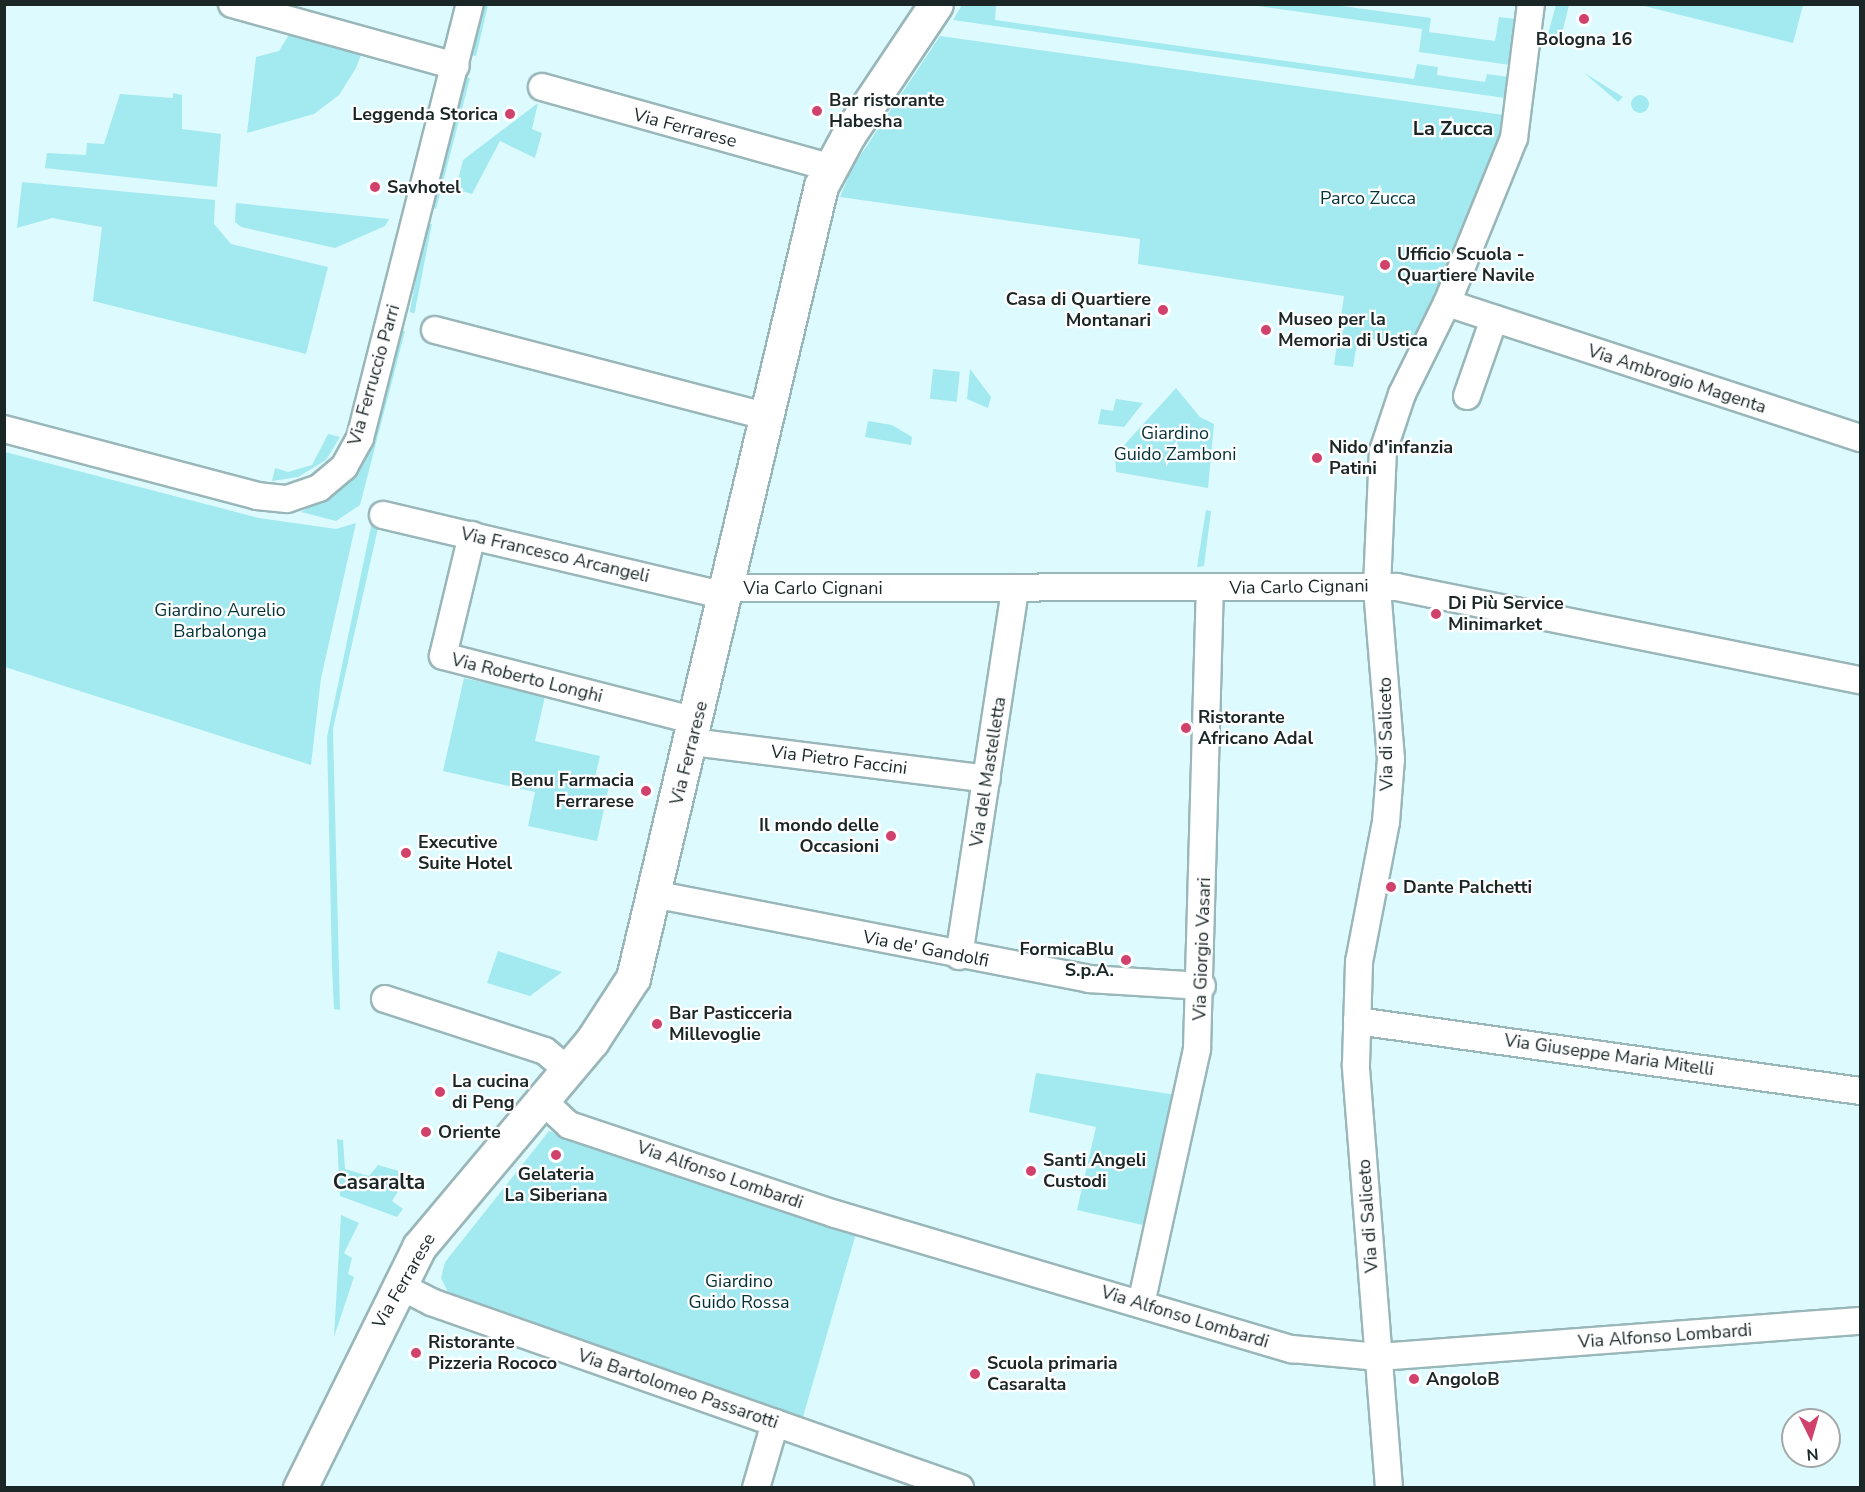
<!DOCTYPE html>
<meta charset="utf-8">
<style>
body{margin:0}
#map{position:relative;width:1865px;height:1492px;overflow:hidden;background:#ddfbfe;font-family:"Nunito Sans",sans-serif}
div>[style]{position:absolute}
.green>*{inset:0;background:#a3e9f0;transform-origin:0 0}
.round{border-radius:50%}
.roads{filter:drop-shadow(2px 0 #99b6b9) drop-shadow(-2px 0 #99b6b9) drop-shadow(0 2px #99b6b9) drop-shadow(0 -2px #99b6b9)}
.minor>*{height:26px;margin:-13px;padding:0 13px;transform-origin:13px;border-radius:13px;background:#fff}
.major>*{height:33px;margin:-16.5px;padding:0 16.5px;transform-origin:16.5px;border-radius:16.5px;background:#fff}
.dots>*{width:16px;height:16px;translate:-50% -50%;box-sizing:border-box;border:3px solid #fff;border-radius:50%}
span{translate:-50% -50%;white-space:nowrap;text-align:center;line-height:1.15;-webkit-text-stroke:4.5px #fff;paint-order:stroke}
.poi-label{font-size:18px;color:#1b2627;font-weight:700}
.left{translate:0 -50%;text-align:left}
.right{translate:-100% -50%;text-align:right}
.street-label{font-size:18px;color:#1b2627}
.park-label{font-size:18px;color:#023237}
.neighbourhood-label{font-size:20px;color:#1b2627;font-weight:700}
.quarter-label{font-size:21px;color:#1b2627;font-weight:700}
.frame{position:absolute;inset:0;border:6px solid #1b2627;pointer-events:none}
.north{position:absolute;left:1781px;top:1408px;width:60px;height:60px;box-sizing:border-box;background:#fff;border:2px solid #a4a8a9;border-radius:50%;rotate:175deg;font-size:16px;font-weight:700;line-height:24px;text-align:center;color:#1b2627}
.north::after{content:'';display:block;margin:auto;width:21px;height:27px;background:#d0426c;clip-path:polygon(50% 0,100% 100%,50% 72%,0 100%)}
</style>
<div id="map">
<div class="green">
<div style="clip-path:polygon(483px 5px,488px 5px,476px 56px,470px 55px)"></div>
<div style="clip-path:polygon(962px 5px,996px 5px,995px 20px,1414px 79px,1417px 64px,1438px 67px,1437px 75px,1485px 82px,1487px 74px,1508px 77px,1505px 98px,953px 20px)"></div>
<div style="clip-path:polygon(1250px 5px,1334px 5px,1431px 18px,1429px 32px,1495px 41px,1499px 17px,1516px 19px,1510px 65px,1419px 52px,1422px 29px)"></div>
<div style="clip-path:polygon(1556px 5px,1569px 5px,1561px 37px,1548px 34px)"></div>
<div style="clip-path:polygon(1640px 5px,1803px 4px,1803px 5px,1793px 43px)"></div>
<div style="clip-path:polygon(293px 28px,364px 47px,356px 68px,339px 95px,314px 114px,247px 133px,256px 57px,279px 51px)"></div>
<div style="clip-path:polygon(940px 36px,1504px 115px,1501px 132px,1451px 271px,1413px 346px,1358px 337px,1353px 367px,1334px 365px,1344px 296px,1138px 264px,1140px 239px,840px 197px,852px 168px)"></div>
<div style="clip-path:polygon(1583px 72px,1623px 97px,1618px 102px)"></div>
<div style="clip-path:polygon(464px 77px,470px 78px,436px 209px,432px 208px)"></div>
<div style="clip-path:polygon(173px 93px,182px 95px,182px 129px,221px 134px,217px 187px,45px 168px,47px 153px,86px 155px,87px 143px,104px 144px,120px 94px,173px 98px)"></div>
<div class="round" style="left:1631px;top:95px;width:18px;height:18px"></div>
<div style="clip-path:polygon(538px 103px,532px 129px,542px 133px,535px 158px,500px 141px,472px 194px,456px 189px,463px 160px)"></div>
<div style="clip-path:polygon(22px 182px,215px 200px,214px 224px,231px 244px,328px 267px,306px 354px,93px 301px,102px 227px,52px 218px,17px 228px)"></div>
<div style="clip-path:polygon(236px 203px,389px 219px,385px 226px,335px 248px,241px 227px,235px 222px)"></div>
<div style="left:427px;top:223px;width:5px;height:91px;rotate:11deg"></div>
<div style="clip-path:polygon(400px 329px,405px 331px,360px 505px,336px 521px,301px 512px,342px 487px,364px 459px)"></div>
<div style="left:933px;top:369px;width:27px;height:30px;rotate:6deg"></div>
<div style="clip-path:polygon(970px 369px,991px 397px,988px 408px,967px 399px)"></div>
<div style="clip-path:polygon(1176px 388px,1200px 417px,1214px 424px,1208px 488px,1116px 472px,1115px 455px)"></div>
<div style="clip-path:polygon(1116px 399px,1143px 403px,1124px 427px,1098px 424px,1101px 409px,1113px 411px)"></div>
<div style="clip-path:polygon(868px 421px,892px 425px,912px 437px,911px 445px,865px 437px)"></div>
<div style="clip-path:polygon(328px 434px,340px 437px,326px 460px,298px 477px,272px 481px,275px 468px,288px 472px,312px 465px)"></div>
<div style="clip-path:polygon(5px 452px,259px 518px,336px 529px,356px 523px,321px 678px,311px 765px,5px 667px)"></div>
<div style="clip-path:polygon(1206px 510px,1211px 511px,1204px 566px,1197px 567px)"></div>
<div style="clip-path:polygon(373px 517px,380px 519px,333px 729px,340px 1010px,334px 1009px,332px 967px,327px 737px)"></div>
<div style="clip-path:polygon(464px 678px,545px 696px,535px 741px,600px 756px,595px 777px,610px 781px,597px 841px,528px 826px,535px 792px,443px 771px)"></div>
<div style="clip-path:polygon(498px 951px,562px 972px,530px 996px,487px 983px)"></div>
<div style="clip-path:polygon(1036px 1073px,1176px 1095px,1147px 1226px,1077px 1210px,1096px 1127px,1029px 1112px)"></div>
<div style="clip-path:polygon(549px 1131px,857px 1230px,803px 1417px,448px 1292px,441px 1278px,445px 1262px)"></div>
<div style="clip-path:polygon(337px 1139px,343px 1140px,345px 1169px,369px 1176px,378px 1165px,409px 1174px,392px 1201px,403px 1209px,397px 1217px,340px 1196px)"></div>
<div style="clip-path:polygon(341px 1215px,359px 1223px,344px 1253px,352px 1258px,348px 1274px,354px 1277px,334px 1337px)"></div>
</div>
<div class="roads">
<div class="minor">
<div style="left:232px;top:4px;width:232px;rotate:15.5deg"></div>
<div style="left:542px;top:87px;width:298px;rotate:15.6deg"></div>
<div style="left:1447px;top:303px;width:435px;rotate:18.1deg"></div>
<div style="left:435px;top:330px;width:345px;rotate:14.6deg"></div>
<div style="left:1467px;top:396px;width:82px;rotate:-70.7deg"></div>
<div style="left:4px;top:429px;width:262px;rotate:14.8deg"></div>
<div style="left:257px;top:496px;width:30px;rotate:6deg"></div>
<div style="left:287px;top:499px;width:34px;rotate:-19deg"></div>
<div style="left:319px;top:488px;width:33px;rotate:-40deg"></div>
<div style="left:344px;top:467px;width:33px;rotate:-61deg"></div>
<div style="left:360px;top:438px;width:448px;rotate:-75.8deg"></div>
<div style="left:383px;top:515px;width:352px;rotate:13.3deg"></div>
<div style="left:472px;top:535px;width:124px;rotate:103.5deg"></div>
<div style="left:443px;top:656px;width:262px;rotate:14.4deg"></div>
<div style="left:728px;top:588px;width:669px;rotate:-0.09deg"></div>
<div style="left:1397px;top:587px;width:472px;rotate:11.4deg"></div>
<div style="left:692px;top:742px;width:297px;rotate:7.1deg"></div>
<div style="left:653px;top:894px;width:444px;rotate:11deg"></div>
<div style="left:1089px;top:979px;width:113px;rotate:3.5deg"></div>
<div style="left:959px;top:956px;width:372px;rotate:-81.3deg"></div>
<div style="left:385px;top:999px;width:168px;rotate:18deg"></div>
<div style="left:545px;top:1051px;width:30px;rotate:40deg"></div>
<div style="left:1357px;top:1021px;width:508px;rotate:7.92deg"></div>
<div style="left:542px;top:1100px;width:37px;rotate:43deg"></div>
<div style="left:569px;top:1125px;width:280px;rotate:18.5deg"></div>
<div style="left:835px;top:1214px;width:477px;rotate:16.5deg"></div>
<div style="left:1292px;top:1349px;width:87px;rotate:5.3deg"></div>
<div style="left:1379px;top:1357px;width:482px;rotate:-4.3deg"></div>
<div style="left:398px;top:1285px;width:37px;rotate:27deg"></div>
<div style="left:431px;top:1302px;width:561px;rotate:19.37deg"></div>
<div style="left:1141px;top:1304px;width:261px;rotate:-77.6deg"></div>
<div style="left:1197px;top:1049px;width:461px;rotate:-88.4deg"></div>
<div style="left:756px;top:1488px;width:68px;rotate:-73.7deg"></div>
<div style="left:1389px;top:1488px;width:425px;rotate:-94.5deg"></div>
<div style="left:1356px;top:1064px;width:102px;rotate:-88.3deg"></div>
<div style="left:1359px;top:962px;width:143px;rotate:-79.1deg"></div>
<div style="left:1386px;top:822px;width:63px;rotate:-85.5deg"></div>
<div style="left:1391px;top:759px;width:173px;rotate:-94.7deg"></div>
<div style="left:1377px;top:587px;width:136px;rotate:-87.5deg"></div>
<div style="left:1383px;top:451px;width:60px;rotate:-71.6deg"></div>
<div style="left:1402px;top:394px;width:102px;rotate:-63.7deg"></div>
<div style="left:1447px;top:303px;width:178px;rotate:-67.9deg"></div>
<div style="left:1514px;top:138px;width:135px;rotate:-82.8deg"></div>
</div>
<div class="major">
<div style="left:300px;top:1488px;width:269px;rotate:-63.7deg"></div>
<div style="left:419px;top:1247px;width:269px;rotate:-50deg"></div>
<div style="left:592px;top:1041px;width:75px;rotate:-56.9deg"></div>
<div style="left:633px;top:978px;width:814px;rotate:-76.65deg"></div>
<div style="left:821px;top:186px;width:59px;rotate:-61.7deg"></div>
<div style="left:849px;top:134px;width:156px;rotate:-56.2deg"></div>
</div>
</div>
<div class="dots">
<div style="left:1584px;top:19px;background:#d0426c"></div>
<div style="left:817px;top:111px;background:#d0426c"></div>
<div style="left:510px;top:114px;background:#d0426c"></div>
<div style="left:375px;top:187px;background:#d0426c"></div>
<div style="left:1385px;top:265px;background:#d0426c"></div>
<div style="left:1163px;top:310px;background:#d0426c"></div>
<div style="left:1266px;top:330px;background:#d0426c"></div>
<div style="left:1317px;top:458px;background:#d0426c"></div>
<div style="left:1436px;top:614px;background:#d0426c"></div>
<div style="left:1186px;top:728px;background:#d0426c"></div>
<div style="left:646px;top:791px;background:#d0426c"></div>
<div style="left:891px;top:836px;background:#d0426c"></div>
<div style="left:406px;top:853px;background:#d0426c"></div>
<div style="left:1391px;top:887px;background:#d0426c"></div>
<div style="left:1126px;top:960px;background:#d0426c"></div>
<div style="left:657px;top:1024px;background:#d0426c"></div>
<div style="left:440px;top:1092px;background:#d0426c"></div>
<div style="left:426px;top:1132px;background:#d0426c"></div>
<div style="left:556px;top:1155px;background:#d0426c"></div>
<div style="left:1031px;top:1171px;background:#d0426c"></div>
<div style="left:416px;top:1353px;background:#d0426c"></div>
<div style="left:975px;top:1374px;background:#d0426c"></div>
<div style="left:1414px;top:1379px;background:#d0426c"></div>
</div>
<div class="poi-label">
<span style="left:1584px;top:39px">Bologna 16</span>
<span class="left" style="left:829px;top:111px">Bar ristorante<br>Habesha</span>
<span class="right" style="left:498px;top:114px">Leggenda Storica</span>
<span class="left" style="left:387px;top:187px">Savhotel</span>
<span class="left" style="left:1397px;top:265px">Ufficio Scuola -<br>Quartiere Navile</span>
<span class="right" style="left:1151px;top:310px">Casa di Quartiere<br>Montanari</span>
<span class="left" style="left:1278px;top:330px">Museo per la<br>Memoria di Ustica</span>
<span class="left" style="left:1329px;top:458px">Nido d'infanzia<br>Patini</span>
<span class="left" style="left:1448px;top:614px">Di Più Service<br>Minimarket</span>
<span class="left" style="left:1198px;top:728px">Ristorante<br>Africano Adal</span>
<span class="right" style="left:634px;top:791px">Benu Farmacia<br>Ferrarese</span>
<span class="right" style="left:879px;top:836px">Il mondo delle<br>Occasioni</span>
<span class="left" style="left:418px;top:853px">Executive<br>Suite Hotel</span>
<span class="left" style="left:1403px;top:887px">Dante Palchetti</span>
<span class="right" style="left:1114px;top:960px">FormicaBlu<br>S.p.A.</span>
<span class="left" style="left:669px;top:1024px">Bar Pasticceria<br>Millevoglie</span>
<span class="left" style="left:452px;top:1092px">La cucina<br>di Peng</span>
<span class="left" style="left:438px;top:1132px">Oriente</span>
<span class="left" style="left:1043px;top:1171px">Santi Angeli<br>Custodi</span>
<span style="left:556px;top:1185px">Gelateria<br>La Siberiana</span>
<span class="left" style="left:428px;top:1353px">Ristorante<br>Pizzeria Rococo</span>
<span class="left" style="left:987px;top:1374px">Scuola primaria<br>Casaralta</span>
<span class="left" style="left:1426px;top:1379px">AngoloB</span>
</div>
<div class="street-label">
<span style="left:685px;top:128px;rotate:15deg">Via Ferrarese</span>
<span style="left:374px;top:375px;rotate:-74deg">Via Ferruccio Parri</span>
<span style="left:1677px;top:379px;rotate:18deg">Via Ambrogio Magenta</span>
<span style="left:555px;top:555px;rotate:13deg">Via Francesco Arcangeli</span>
<span style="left:1299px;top:587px;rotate:-1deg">Via Carlo Cignani</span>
<span style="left:813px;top:588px">Via Carlo Cignani</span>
<span style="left:527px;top:678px;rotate:14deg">Via Roberto Longhi</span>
<span style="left:1386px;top:734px;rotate:-91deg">Via di Saliceto</span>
<span style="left:689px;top:753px;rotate:-76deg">Via Ferrarese</span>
<span style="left:839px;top:760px;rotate:7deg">Via Pietro Faccini</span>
<span style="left:988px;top:772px;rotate:-81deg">Via del Mastelletta</span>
<span style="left:926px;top:949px;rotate:11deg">Via de' Gandolfi</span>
<span style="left:1202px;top:949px;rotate:-88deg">Via Giorgio Vasari</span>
<span style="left:1609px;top:1055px;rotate:8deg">Via Giuseppe Maria Mitelli</span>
<span style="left:720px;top:1175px;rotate:19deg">Via Alfonso Lombardi</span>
<span style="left:1368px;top:1216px;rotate:-94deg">Via di Saliceto</span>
<span style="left:404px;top:1281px;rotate:-60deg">Via Ferrarese</span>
<span style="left:1185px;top:1317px;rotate:17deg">Via Alfonso Lombardi</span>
<span style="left:1665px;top:1336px;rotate:-4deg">Via Alfonso Lombardi</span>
<span style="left:678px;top:1389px;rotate:19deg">Via Bartolomeo Passarotti</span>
</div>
<div class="park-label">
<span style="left:1368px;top:198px">Parco Zucca</span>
<span style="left:1175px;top:444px">Giardino<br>Guido Zamboni</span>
<span style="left:220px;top:621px">Giardino Aurelio<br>Barbalonga</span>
<span style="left:739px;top:1292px">Giardino<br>Guido Rossa</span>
</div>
<div class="neighbourhood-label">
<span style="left:1453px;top:128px">La Zucca</span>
</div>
<div class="quarter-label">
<span style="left:379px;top:1182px">Casaralta</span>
</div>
<div class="frame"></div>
<div class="north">N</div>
</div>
